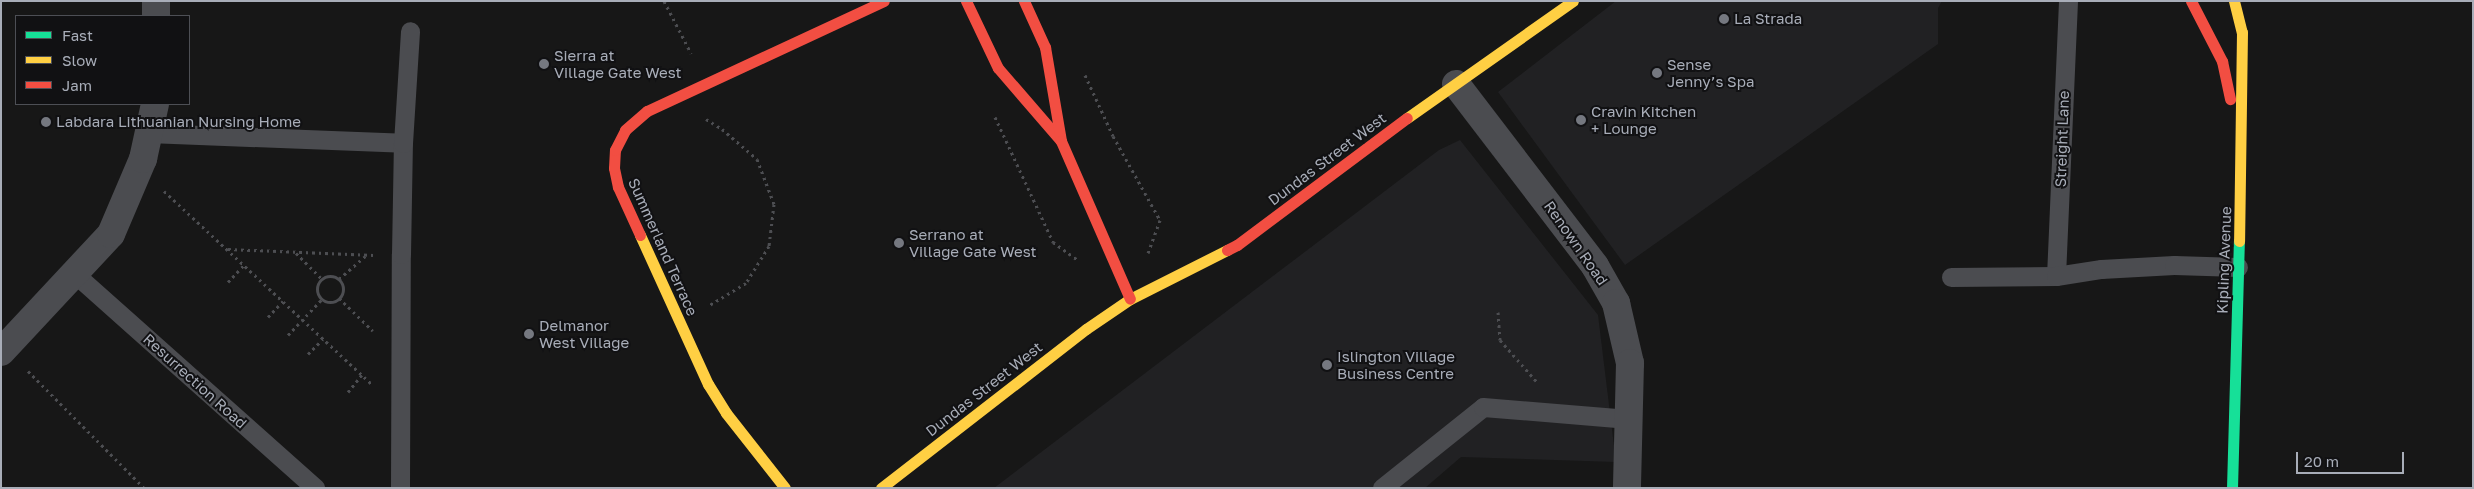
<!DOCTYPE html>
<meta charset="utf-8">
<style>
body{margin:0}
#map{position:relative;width:2474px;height:489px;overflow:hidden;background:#171717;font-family:"Golos Text",sans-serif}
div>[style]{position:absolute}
.built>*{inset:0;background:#212123}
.path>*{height:3px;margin-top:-1.5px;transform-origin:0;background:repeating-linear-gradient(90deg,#4d4e52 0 2.5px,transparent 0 6.5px)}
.path>.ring{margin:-1.5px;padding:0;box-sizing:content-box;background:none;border:3px solid #4d4e52;border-radius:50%}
.lane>*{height:19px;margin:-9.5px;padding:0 9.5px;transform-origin:9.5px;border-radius:9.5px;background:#4b4c50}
.street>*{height:28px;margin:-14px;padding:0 14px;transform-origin:14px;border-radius:14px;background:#4b4c50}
.fast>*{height:11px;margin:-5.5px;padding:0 5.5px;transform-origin:5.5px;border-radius:5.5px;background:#16e098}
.slow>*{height:11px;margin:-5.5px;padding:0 5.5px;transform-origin:5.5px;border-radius:5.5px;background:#ffcf43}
.jam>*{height:11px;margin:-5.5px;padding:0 5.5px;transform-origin:5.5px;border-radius:5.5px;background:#f24e42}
.dots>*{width:14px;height:14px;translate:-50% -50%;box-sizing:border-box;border:2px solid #111113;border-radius:50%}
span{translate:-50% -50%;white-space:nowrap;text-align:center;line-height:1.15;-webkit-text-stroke:4px #111113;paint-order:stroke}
.poi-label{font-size:15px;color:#a8adb8}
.left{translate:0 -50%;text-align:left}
.street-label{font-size:15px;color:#a8adb8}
.frame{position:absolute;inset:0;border:2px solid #a8adb8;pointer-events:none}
.legend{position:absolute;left:15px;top:15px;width:175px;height:90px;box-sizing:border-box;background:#111113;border:1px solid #4d4f55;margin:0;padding:6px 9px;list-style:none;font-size:15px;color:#a8adb8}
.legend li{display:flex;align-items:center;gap:10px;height:25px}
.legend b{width:25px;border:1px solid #4d4f55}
.scale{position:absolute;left:2296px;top:452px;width:108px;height:22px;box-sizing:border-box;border:2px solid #a8adb8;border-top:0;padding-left:6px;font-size:15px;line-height:18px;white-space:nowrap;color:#a8adb8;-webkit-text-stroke:4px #111113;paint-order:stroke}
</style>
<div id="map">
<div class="built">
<div style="clip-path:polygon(1616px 1px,1942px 1px,1938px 8px,1938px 44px,1625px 265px,1498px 92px)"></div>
<div style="clip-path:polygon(1460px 140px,1598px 315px,1616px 462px,1461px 457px,1425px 488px,994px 488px,1439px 150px)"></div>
</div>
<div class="path">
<div style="left:664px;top:1px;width:59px;rotate:62.6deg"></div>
<div style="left:1085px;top:75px;width:67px;rotate:65.3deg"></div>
<div style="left:1113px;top:136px;width:96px;rotate:60.8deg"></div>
<div style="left:1160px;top:220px;width:35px;rotate:110deg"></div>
<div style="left:995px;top:117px;width:138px;rotate:65.1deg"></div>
<div style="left:1053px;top:242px;width:29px;rotate:36deg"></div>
<div style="left:706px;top:119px;width:19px;rotate:32deg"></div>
<div style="left:722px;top:129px;width:46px;rotate:40.6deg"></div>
<div style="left:757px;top:159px;width:48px;rotate:69.3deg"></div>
<div style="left:774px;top:204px;width:42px;rotate:96.8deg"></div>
<div style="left:769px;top:246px;width:44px;rotate:121.9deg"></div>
<div style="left:746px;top:283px;width:44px;rotate:148.8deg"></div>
<div style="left:164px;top:191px;width:284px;rotate:42.9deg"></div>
<div style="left:228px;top:249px;width:146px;rotate:2.4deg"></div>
<div style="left:296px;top:253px;width:37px;rotate:45deg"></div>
<div class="ring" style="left:317px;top:276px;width:23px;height:23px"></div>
<div style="left:339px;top:279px;width:37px;rotate:-41deg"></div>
<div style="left:228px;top:282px;width:23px;rotate:-47deg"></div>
<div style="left:339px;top:298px;width:47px;rotate:44.1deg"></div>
<div style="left:1498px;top:312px;width:28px;rotate:86deg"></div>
<div style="left:1500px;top:340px;width:56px;rotate:48.6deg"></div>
<div style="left:268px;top:317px;width:22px;rotate:-47deg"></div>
<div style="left:288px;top:335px;width:50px;rotate:-46.6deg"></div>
<div style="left:308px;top:354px;width:21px;rotate:-45deg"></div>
<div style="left:28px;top:371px;width:165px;rotate:45.2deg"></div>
<div style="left:348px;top:392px;width:22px;rotate:-51deg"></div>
</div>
<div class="lane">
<div style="left:148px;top:133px;width:255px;rotate:2.2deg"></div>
<div style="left:75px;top:274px;width:322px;rotate:41.7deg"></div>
<div style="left:2056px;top:276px;width:275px;rotate:-87.5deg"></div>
<div style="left:1951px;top:277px;width:105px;rotate:-0.5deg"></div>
<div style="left:2056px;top:276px;width:46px;rotate:-8.8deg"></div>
<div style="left:2101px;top:269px;width:73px;rotate:-3.1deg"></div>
<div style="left:2174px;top:265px;width:64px;rotate:1.8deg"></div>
<div style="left:400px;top:488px;width:234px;rotate:-89.8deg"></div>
<div style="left:401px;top:254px;width:111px;rotate:-89deg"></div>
<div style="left:403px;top:143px;width:112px;rotate:-86.4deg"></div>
<div style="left:1382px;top:488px;width:129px;rotate:-38.7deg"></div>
<div style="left:1483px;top:407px;width:146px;rotate:4.7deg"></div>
</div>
<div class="street">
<div style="left:156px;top:1px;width:15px;rotate:90deg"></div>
<div style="left:1456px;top:84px;width:229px;rotate:52.6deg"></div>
<div style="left:1595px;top:266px;width:43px;rotate:60.4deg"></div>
<div style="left:1616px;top:303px;width:62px;rotate:76.9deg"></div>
<div style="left:1630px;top:363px;width:125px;rotate:91.4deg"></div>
<div style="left:1px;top:352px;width:161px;rotate:-47deg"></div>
<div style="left:111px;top:234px;width:82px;rotate:-66.9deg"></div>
<div style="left:143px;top:159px;width:56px;rotate:-77.7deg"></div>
</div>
<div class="fast">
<div style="left:2232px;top:488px;width:247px;rotate:-88.4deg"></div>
</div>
<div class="slow">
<div style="left:2234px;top:1px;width:32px;rotate:76deg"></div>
<div style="left:2242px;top:32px;width:209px;rotate:90.8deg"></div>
<div style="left:1407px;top:118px;width:203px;rotate:-35.2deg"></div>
<div style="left:640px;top:235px;width:164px;rotate:65.5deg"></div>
<div style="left:708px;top:384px;width:34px;rotate:58deg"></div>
<div style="left:726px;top:413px;width:95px;rotate:51.8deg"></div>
<div style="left:881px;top:488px;width:259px;rotate:-37.8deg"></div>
<div style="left:1086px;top:329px;width:53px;rotate:-34.3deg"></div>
<div style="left:1130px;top:299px;width:109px;rotate:-26.8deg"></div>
</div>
<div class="jam">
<div style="left:966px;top:1px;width:74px;rotate:64.5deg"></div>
<div style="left:998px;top:68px;width:96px;rotate:49.2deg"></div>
<div style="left:1024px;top:1px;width:51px;rotate:65.5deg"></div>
<div style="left:1045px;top:47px;width:95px;rotate:80.3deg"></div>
<div style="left:1061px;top:141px;width:172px;rotate:66.4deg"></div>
<div style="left:2191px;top:1px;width:68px;rotate:62.7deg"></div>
<div style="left:2222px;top:61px;width:39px;rotate:78deg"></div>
<div style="left:640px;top:235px;width:53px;rotate:-114.6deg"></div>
<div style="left:618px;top:187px;width:19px;rotate:-102deg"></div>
<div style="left:614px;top:168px;width:18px;rotate:-87deg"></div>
<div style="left:615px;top:150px;width:22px;rotate:-63deg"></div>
<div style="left:625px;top:130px;width:29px;rotate:-41deg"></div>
<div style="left:647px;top:111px;width:261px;rotate:-24.9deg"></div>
<div style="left:1227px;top:250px;width:11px;rotate:-27deg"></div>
<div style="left:1237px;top:245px;width:212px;rotate:-36.8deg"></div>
</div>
<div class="dots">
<div style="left:1724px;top:19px;background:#757880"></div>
<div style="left:544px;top:64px;background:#757880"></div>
<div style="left:1657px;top:73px;background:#757880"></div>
<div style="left:1581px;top:120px;background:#757880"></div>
<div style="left:46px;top:122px;background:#757880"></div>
<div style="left:899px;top:243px;background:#757880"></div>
<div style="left:529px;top:334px;background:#757880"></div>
<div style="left:1327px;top:365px;background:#757880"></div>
</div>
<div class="poi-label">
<span class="left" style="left:1734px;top:19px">La Strada</span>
<span class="left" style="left:554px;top:64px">Sierra at<br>Village Gate West</span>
<span class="left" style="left:1667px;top:73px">Sense<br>Jenny’s Spa</span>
<span class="left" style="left:1591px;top:120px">Cravin Kitchen<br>+ Lounge</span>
<span class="left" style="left:56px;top:122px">Labdara Lithuanian Nursing Home</span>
<span class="left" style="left:909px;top:243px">Serrano at<br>Village Gate West</span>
<span class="left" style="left:539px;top:334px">Delmanor<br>West Village</span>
<span class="left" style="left:1337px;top:365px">Islington Village<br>Business Centre</span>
</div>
<div class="street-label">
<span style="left:2062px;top:139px;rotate:-88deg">Streight Lane</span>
<span style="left:1327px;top:159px;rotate:-37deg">Dundas Street West</span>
<span style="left:1576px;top:243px;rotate:55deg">Renown Road</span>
<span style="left:663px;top:247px;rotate:66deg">Summerland Terrace</span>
<span style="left:2224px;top:260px;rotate:-88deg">Kipling Avenue</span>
<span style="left:195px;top:381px;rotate:42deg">Resurrection Road</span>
<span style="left:984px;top:389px;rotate:-38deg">Dundas Street West</span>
</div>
<div class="frame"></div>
<ul class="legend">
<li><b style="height:6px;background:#16e098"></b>Fast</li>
<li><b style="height:6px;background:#ffcf43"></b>Slow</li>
<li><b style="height:6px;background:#f24e42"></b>Jam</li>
</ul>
<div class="scale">20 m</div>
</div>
